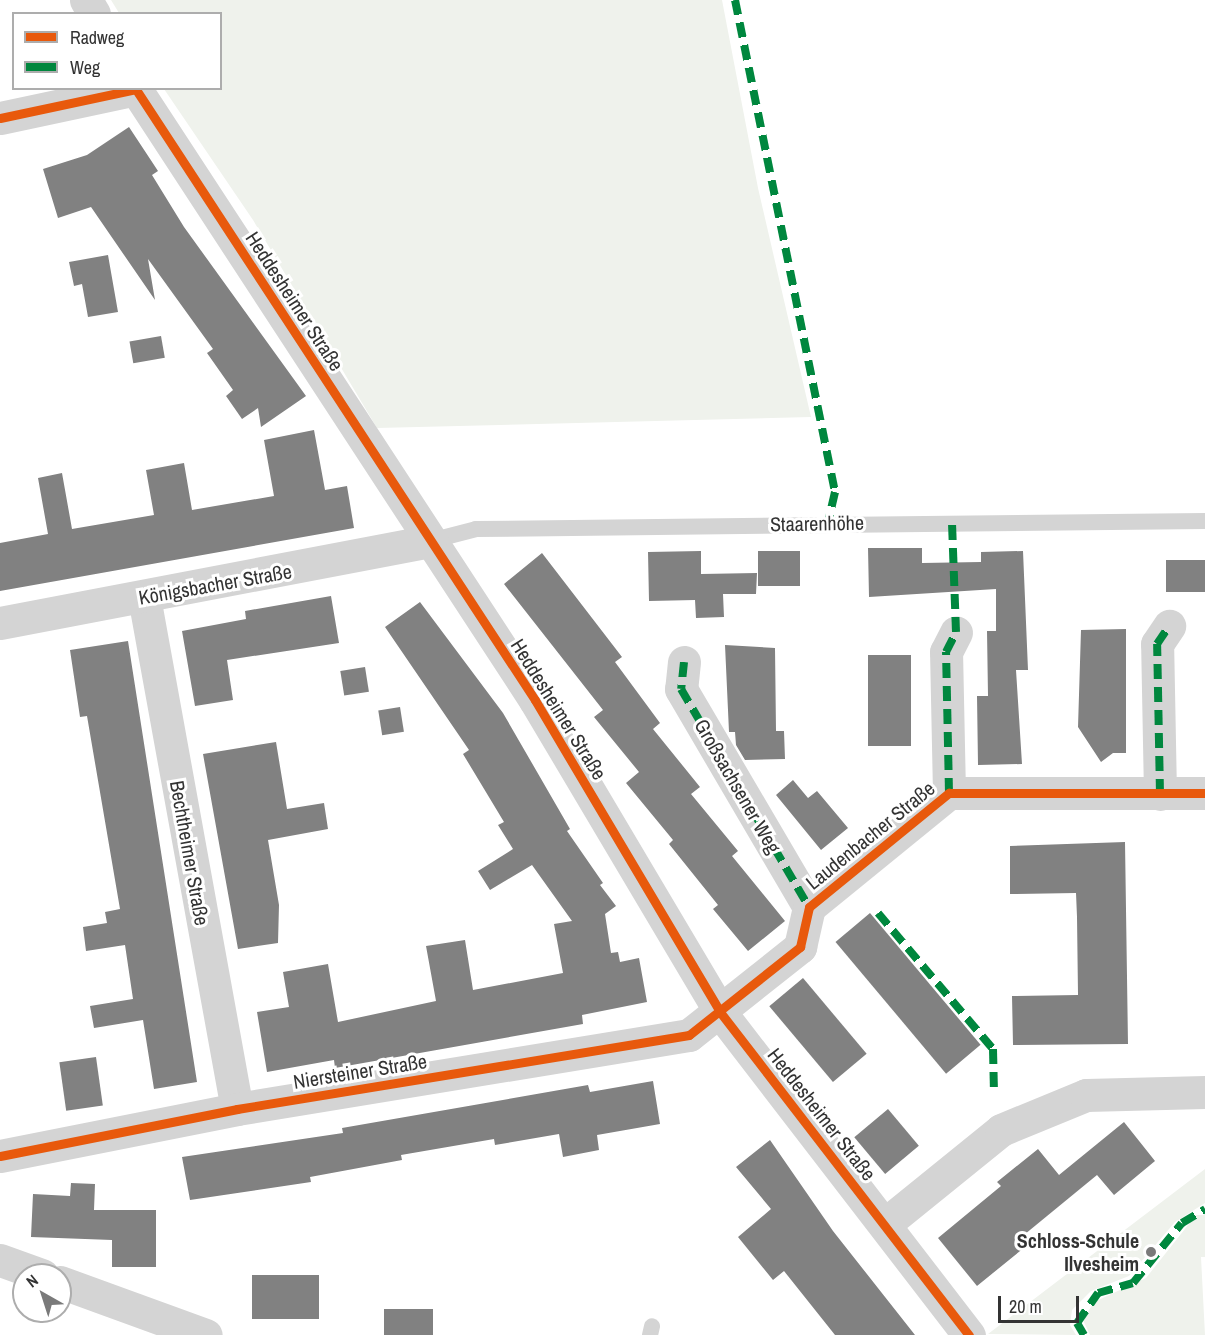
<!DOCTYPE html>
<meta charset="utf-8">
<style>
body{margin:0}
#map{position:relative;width:1205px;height:1335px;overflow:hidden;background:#fff;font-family:"Archivo Narrow",sans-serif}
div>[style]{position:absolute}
.green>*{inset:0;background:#eff2ec}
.building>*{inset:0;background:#818181;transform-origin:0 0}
.service>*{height:16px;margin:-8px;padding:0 8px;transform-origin:8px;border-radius:8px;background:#d4d4d4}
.minor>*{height:33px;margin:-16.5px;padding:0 16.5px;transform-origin:16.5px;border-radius:16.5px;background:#d4d4d4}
.quiet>*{height:8px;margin-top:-4px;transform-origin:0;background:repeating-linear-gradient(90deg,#00873e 0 15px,transparent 0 23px)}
.cycleway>*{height:9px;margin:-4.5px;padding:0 4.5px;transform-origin:4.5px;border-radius:4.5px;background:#e8590c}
.dots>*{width:16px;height:16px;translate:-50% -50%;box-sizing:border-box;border:3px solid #fff;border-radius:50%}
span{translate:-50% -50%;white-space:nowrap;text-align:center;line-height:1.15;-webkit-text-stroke:6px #fff;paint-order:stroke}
.street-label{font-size:20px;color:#333}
.poi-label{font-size:20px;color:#333;font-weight:700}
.right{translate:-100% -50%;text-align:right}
.legend{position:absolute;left:12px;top:12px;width:210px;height:78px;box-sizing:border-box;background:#fff;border:2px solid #adadad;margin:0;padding:8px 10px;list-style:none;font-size:18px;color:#333}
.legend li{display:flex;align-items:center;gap:12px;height:30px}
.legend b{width:30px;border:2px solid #adadad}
.north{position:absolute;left:12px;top:1263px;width:60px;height:60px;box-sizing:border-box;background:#fff;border:2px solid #adadad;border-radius:50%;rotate:321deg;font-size:16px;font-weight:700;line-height:24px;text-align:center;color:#333}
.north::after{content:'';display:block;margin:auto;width:21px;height:27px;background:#7a7a7a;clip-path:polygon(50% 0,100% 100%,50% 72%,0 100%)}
.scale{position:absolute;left:998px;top:1296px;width:81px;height:27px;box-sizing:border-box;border:3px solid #333;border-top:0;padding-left:8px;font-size:18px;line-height:21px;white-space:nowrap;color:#333;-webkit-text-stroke:4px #fff;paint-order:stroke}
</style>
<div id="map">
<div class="green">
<div style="clip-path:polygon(111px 0,722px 0,758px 188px,811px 417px,377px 428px,253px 220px,164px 89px,220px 88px,220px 14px,119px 13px)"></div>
<div style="clip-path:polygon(1205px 1169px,1205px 1203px,1175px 1222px,1129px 1276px,1091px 1291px,1072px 1310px,1070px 1325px,1076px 1335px,988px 1334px)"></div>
<div style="clip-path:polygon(1196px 1215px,1205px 1215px,1205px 1257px,1201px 1257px,1205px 1335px,1090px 1335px,1083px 1320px,1094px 1302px,1146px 1278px)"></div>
</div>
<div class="building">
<div style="clip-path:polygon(129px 127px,158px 171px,152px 175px,184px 227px,306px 396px,261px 427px,258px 408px,242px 419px,226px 396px,233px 390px,207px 353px,213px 349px,148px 259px,155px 300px,91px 207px,58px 218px,43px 169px,87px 155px)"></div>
<div style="clip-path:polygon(108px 255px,118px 312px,88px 317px,82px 284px,74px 286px,69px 262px)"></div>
<div style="left:161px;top:336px;width:22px;height:32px;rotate:80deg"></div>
<div style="clip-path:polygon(314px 430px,325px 490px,347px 486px,354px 528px,0 591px,0 543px,48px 534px,38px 478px,62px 473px,72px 529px,154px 515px,146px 470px,184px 463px,192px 510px,274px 496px,264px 440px)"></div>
<div style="clip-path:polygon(868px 548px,922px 548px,922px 563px,981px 562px,981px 552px,1023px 551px,1028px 670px,1016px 670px,1022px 764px,978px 765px,977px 696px,988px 696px,987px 631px,996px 631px,996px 589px,869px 597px)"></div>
<div style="clip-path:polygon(701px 551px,701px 574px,757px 573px,756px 594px,723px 594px,724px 617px,696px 618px,695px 600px,649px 601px,648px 552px)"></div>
<div style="left:758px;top:551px;width:42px;height:35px"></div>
<div style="clip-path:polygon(542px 553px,622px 657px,615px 662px,660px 723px,653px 729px,700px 787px,691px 794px,738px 851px,732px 856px,785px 921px,748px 951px,713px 909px,718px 905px,669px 844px,673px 840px,626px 783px,639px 772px,594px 717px,603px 710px,504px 584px)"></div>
<div style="left:1166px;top:560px;width:39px;height:32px"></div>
<div style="clip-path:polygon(331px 596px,339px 643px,227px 660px,233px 700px,195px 706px,182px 631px,246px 619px,245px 611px)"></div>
<div style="clip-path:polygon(420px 602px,503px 713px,570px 829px,567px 831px,603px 883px,600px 885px,616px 906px,605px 914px,611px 953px,618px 952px,620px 962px,639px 958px,647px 1002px,582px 1015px,583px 1024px,335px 1068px,334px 1060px,267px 1072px,257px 1012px,289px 1007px,283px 972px,328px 964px,338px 1022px,436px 1001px,426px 946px,465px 940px,473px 990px,563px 973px,554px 924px,572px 921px,532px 865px,490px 890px,478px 871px,513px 849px,498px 825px,504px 822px,463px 754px,469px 750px,385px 627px)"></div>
<div style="clip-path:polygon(1126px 629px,1126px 753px,1113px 753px,1101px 762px,1078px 727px,1081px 630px)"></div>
<div style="clip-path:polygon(128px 641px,197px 1082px,154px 1089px,143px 1020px,94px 1028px,90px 1006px,133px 999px,125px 945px,86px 951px,83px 927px,107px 923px,105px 912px,120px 909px,87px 716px,80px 717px,70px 650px)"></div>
<div style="clip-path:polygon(725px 645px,775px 648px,776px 731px,784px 731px,785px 759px,745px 760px,736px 745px,735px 732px,729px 732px)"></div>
<div style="left:868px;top:655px;width:43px;height:91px"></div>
<div style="left:365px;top:667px;width:25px;height:25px;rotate:81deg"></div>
<div style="left:400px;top:707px;width:25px;height:22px;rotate:81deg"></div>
<div style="clip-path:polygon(276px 742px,287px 809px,324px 803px,328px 829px,268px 840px,279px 905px,278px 943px,238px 949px,203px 754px)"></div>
<div style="clip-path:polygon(793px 780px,808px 798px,817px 791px,848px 828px,821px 850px,776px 795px)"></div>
<div style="clip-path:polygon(1125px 842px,1128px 1044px,1013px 1045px,1012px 996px,1078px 995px,1077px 917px,1076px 893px,1010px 894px,1010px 846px)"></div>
<div style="left:870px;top:913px;width:172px;height:45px;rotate:50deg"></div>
<div style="left:803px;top:978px;width:99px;height:44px;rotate:50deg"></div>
<div style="left:96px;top:1057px;width:49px;height:37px;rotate:82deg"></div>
<div style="clip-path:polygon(653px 1081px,660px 1124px,597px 1135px,599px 1150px,563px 1157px,559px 1134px,495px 1145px,494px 1139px,401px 1155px,402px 1160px,310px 1177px,311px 1182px,190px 1200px,182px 1157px,343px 1133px,342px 1128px,588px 1085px,590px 1092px)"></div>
<div style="left:888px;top:1109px;width:48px;height:44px;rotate:50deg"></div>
<div style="clip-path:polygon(1124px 1122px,1155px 1161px,1114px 1195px,1097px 1175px,1019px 1239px,1025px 1247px,977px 1286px,938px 1238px,1001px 1186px,997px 1182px,1038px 1149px,1059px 1175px)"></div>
<div style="clip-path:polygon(770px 1140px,833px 1231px,915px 1335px,835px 1335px,784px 1271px,773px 1280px,738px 1237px,771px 1209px,736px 1167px)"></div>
<div style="clip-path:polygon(71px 1183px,95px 1184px,94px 1210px,156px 1210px,156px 1267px,112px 1267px,112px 1240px,31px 1237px,33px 1194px,70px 1196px)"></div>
<div style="left:252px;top:1275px;width:67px;height:44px"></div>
<div style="left:384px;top:1309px;width:49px;height:26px"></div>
</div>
<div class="service">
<div style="left:430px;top:541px;width:48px;rotate:-14.6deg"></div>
<div style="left:476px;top:529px;width:729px;rotate:-0.63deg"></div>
<div style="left:650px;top:1335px;width:9px;rotate:-77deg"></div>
</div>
<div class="minor">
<div style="left:86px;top:0;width:16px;rotate:60deg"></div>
<div style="left:135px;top:88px;width:731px;rotate:56.83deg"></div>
<div style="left:535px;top:700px;width:363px;rotate:59.3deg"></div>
<div style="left:720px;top:1012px;width:408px;rotate:52.4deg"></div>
<div style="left:0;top:118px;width:139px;rotate:-12deg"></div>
<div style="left:144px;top:597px;width:520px;rotate:79.71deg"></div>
<div style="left:0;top:623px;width:438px;rotate:-10.8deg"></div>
<div style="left:684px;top:662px;width:27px;rotate:96deg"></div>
<div style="left:681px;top:689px;width:253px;rotate:59.6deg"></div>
<div style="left:949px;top:793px;width:141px;rotate:-91.2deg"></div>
<div style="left:946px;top:652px;width:22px;rotate:-63deg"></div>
<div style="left:1160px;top:794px;width:150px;rotate:-91.1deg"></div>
<div style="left:1157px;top:644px;width:22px;rotate:-56deg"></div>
<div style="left:0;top:1156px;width:242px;rotate:-11.2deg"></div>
<div style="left:237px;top:1109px;width:458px;rotate:-9.3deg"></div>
<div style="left:689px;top:1035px;width:142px;rotate:-38.4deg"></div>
<div style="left:800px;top:947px;width:41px;rotate:-77.3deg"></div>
<div style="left:809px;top:907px;width:181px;rotate:-39.2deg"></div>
<div style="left:949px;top:793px;width:256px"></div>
<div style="left:885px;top:1224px;width:149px;rotate:-39deg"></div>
<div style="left:1001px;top:1130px;width:92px;rotate:-22.4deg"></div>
<div style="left:1086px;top:1095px;width:119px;rotate:-1.4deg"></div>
<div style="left:0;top:1260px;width:45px;rotate:19.7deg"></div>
<div style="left:60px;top:1282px;width:155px;rotate:20deg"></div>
</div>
<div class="quiet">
<div style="left:735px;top:0;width:502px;rotate:78.51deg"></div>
<div style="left:835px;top:492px;width:31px;rotate:103deg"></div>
<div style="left:684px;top:662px;width:27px;rotate:96deg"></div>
<div style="left:681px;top:689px;width:253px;rotate:59.6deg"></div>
<div style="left:949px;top:793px;width:141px;rotate:-91.2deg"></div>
<div style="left:946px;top:652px;width:22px;rotate:-63deg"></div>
<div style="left:956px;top:632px;width:111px;rotate:-92.1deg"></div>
<div style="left:1160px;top:794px;width:150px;rotate:-91.1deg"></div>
<div style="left:1157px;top:644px;width:22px;rotate:-56deg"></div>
<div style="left:878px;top:913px;width:178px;rotate:49.8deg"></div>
<div style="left:993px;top:1049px;width:43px;rotate:88.7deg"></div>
<div style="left:1084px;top:1335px;width:14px;rotate:-120deg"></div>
<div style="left:1077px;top:1323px;width:37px;rotate:-55deg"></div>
<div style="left:1098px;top:1293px;width:36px;rotate:-16deg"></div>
<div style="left:1133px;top:1283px;width:77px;rotate:-50.8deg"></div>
<div style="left:1182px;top:1223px;width:27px;rotate:-31deg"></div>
</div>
<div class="cycleway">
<div style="left:135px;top:88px;width:731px;rotate:56.83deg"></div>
<div style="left:535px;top:700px;width:363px;rotate:59.3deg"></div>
<div style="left:720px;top:1012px;width:408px;rotate:52.4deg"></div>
<div style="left:0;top:118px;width:139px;rotate:-12deg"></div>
<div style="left:0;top:1156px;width:242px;rotate:-11.2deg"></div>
<div style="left:237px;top:1109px;width:458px;rotate:-9.3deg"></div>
<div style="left:689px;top:1035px;width:142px;rotate:-38.4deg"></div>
<div style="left:800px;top:947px;width:41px;rotate:-77.3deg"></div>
<div style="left:809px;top:907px;width:181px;rotate:-39.2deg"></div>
<div style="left:949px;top:793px;width:256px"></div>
</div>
<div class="dots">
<div style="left:1151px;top:1252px;background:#7a7a7a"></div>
</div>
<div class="street-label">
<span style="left:295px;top:301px;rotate:57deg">Heddesheimer Straße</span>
<span style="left:817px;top:523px;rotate:-1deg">Staarenhöhe</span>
<span style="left:215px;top:584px;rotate:-10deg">Königsbacher Straße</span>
<span style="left:559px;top:709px;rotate:58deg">Heddesheimer Straße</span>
<span style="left:738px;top:786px;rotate:60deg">Großsachsener Weg</span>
<span style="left:870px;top:835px;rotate:-39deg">Laudenbacher Straße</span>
<span style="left:190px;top:853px;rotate:80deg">Bechtheimer Straße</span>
<span style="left:360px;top:1071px;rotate:-9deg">Niersteiner Straße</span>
<span style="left:822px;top:1114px;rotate:52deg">Heddesheimer Straße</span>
</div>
<div class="poi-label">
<span class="right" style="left:1139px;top:1252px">Schloss-Schule<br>Ilvesheim</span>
</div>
<ul class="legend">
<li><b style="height:8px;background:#e8590c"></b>Radweg</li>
<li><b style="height:8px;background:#00873e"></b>Weg</li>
</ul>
<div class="north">N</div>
<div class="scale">20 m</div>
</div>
